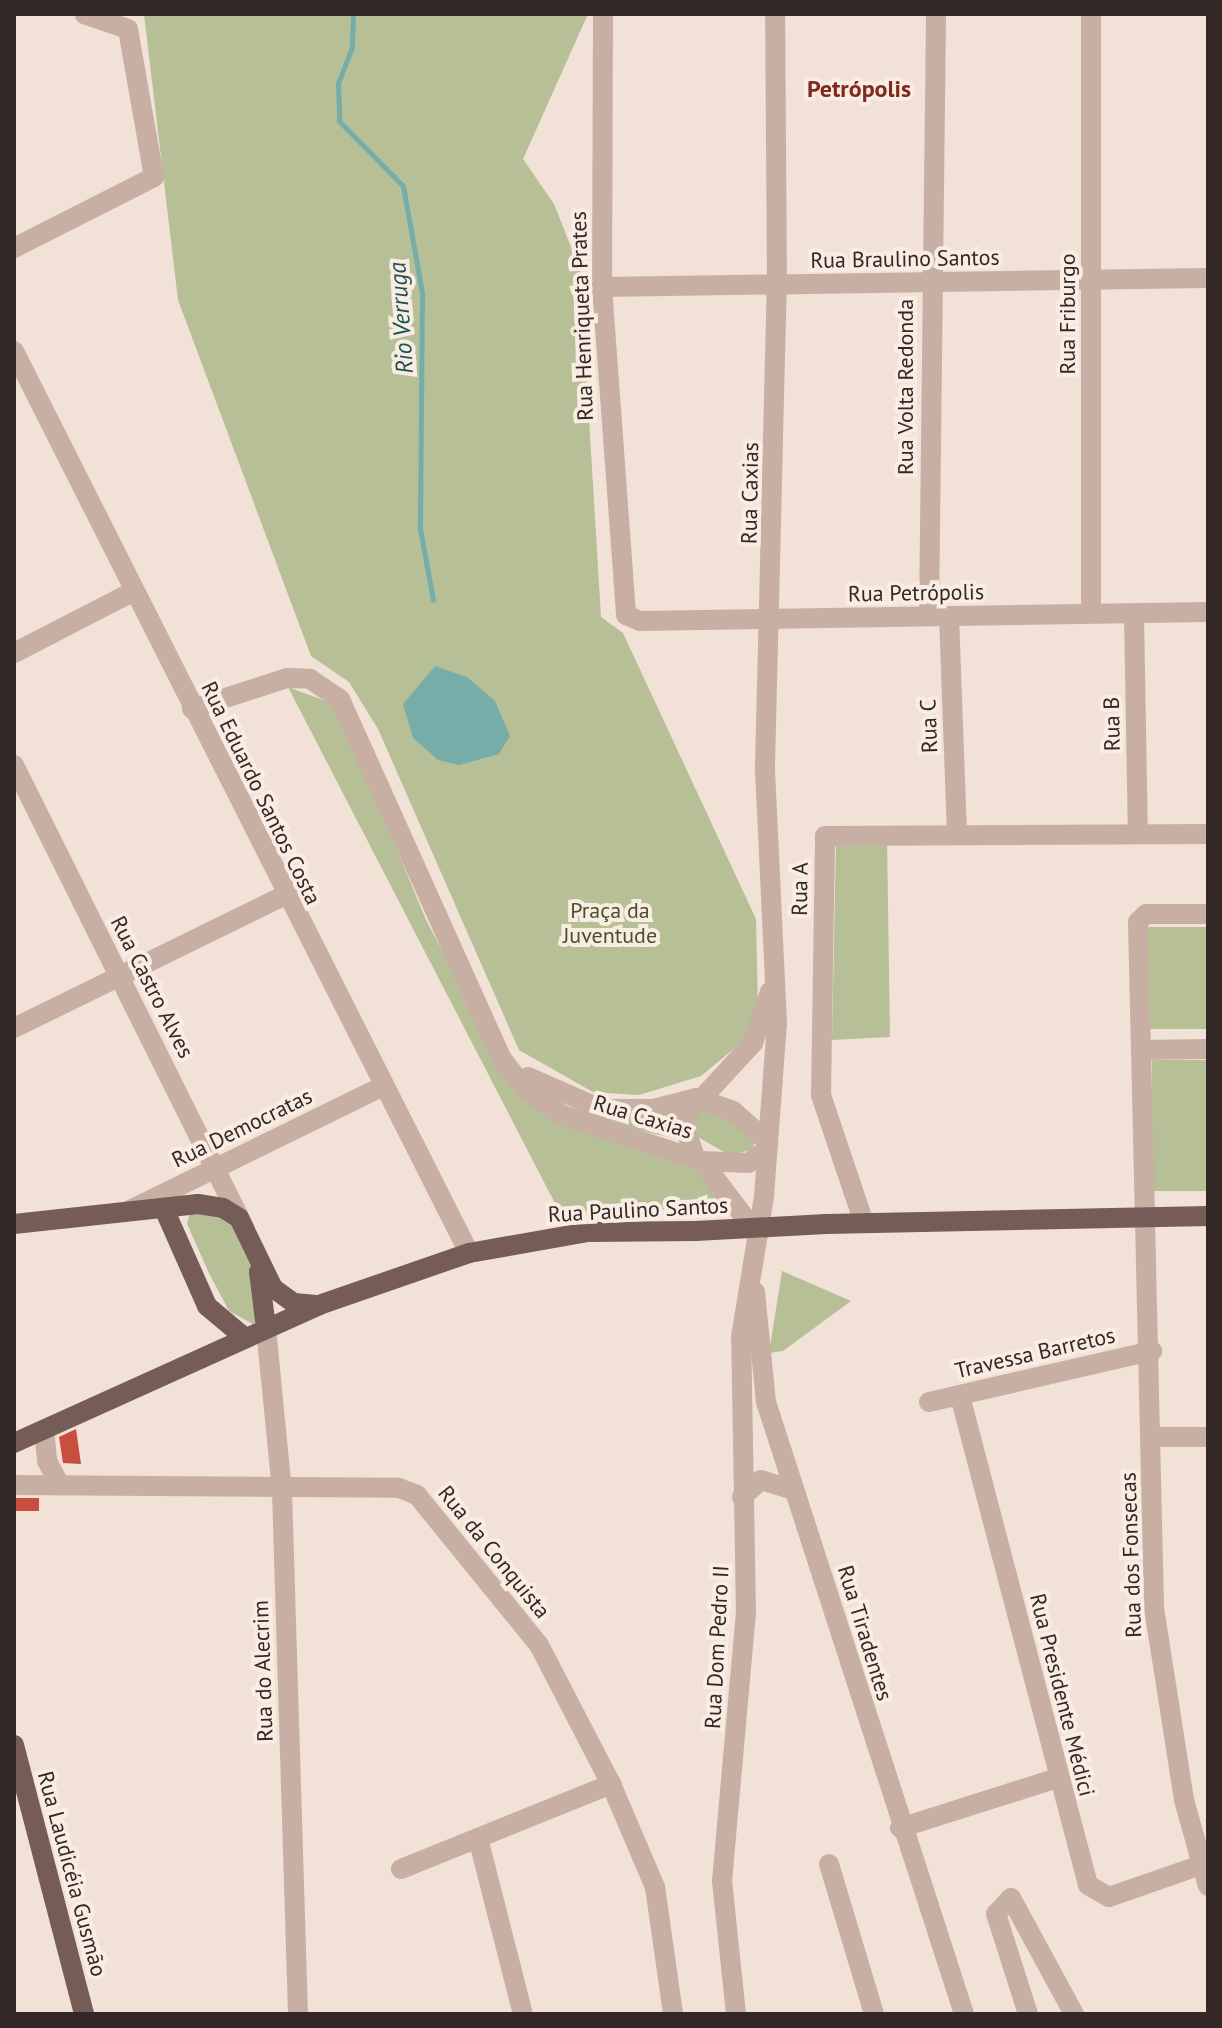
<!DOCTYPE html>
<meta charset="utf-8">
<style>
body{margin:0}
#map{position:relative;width:1222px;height:2028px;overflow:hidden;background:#f1e1d7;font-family:"PT Sans",sans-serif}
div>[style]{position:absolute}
.green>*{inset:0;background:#b7bf97;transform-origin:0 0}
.water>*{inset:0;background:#76ada9}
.stream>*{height:5px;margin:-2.5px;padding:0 2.5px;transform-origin:2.5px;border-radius:2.5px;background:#76ada9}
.building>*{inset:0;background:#c64f3f;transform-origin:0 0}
.minor>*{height:20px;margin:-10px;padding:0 10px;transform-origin:10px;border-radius:10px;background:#c8afa3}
.major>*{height:20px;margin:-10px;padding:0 10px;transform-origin:10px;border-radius:10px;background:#755c56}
.major-bridge>*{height:20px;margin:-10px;padding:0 10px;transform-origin:10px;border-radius:10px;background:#755c56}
span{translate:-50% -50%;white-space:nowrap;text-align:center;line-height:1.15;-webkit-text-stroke:8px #f9ece3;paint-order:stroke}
.street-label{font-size:22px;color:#332825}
.park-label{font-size:22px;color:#485129}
.neighbourhood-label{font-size:24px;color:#82291e;font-weight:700}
.water-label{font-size:24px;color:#1b5451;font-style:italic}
.frame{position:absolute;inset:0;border:16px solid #332825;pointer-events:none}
</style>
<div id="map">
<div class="green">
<div style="clip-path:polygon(144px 14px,588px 14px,523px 159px,554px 204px,580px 270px,601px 617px,623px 633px,756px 919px,758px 1010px,747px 1038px,701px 1076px,639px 1095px,593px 1092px,519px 1050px,378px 729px,349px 682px,311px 656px,178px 300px)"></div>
<div style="clip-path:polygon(288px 687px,331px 703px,343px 719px,426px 920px,513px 1084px,686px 1158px,733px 1207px,560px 1213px)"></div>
<div style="clip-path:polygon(887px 838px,890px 1037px,832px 1040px,836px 842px)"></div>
<div style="left:1208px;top:927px;width:102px;height:62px;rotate:90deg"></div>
<div style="left:1208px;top:1060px;width:131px;height:56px;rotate:90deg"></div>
<div style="clip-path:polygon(540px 1089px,670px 1113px,673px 1138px,608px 1123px)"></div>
<div style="clip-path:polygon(703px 1101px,757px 1138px,752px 1149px,731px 1156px,689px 1132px)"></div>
<div style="clip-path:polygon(199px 1210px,230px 1220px,252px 1263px,261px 1315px,253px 1324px,229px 1311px,209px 1273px,187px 1224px,190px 1211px)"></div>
<div style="clip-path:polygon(782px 1271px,851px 1301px,783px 1351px,769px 1353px)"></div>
</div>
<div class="water">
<div style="clip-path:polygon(435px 666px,467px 677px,495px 701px,510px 736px,499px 754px,459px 765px,438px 760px,413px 738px,403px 704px)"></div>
</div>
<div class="stream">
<div style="left:353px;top:14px;width:33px;rotate:92deg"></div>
<div style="left:352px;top:47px;width:39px;rotate:111deg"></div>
<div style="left:338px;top:83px;width:38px;rotate:88deg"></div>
<div style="left:339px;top:121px;width:91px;rotate:45.4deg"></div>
<div style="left:403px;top:186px;width:109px;rotate:79.9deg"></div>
<div style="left:422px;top:293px;width:236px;rotate:90.5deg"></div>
<div style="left:420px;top:529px;width:72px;rotate:79.6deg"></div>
</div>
<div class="building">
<div style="clip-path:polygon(76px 1429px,81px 1464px,63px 1463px,59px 1437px)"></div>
<div style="left:14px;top:1498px;width:25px;height:13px"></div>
</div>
<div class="minor">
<div style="left:603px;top:14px;width:273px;rotate:90.2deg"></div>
<div style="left:602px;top:287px;width:329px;rotate:85.8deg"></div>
<div style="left:626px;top:615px;width:15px;rotate:23deg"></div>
<div style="left:640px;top:621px;width:568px;rotate:-0.91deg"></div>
<div style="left:1091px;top:14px;width:599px;rotate:90deg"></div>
<div style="left:14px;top:248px;width:157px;rotate:-26.9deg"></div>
<div style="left:154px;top:177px;width:150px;rotate:-100deg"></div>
<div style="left:128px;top:29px;width:46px;rotate:-161.2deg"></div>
<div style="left:602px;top:287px;width:606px;rotate:-0.85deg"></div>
<div style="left:14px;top:351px;width:1010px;rotate:63.23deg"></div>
<div style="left:1134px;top:613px;width:221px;rotate:89deg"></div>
<div style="left:929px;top:616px;width:602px;rotate:-89.33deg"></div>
<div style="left:949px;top:616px;width:219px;rotate:87.9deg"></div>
<div style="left:14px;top:653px;width:135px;rotate:-27.3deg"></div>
<div style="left:192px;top:709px;width:100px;rotate:-18.1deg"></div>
<div style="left:287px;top:678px;width:23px;rotate:2deg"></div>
<div style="left:310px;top:679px;width:36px;rotate:34deg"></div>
<div style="left:340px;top:699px;width:395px;rotate:65.8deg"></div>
<div style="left:502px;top:1059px;width:41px;rotate:52deg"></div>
<div style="left:527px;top:1091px;width:42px;rotate:34.4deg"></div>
<div style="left:562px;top:1115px;width:147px;rotate:18.2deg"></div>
<div style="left:702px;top:1161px;width:93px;rotate:52.9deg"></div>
<div style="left:14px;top:765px;width:516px;rotate:63.53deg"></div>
<div style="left:1208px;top:914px;width:62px;rotate:180deg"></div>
<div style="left:1146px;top:914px;width:11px;rotate:135deg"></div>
<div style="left:1138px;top:922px;width:686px;rotate:88.66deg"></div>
<div style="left:1154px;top:1608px;width:194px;rotate:81.1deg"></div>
<div style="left:1184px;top:1800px;width:89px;rotate:74.4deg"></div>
<div style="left:14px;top:1028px;width:301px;rotate:-26.1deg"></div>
<div style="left:1142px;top:1050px;width:66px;rotate:-0.9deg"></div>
<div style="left:528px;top:1077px;width:80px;rotate:23.7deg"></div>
<div style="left:601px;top:1109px;width:52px"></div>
<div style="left:653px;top:1109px;width:44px;rotate:-14.3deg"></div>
<div style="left:696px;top:1098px;width:39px;rotate:19deg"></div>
<div style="left:733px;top:1111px;width:47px;rotate:41.5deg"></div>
<div style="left:695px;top:1157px;width:39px;rotate:-109deg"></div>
<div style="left:682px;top:1120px;width:105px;rotate:-47.3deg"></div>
<div style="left:753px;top:1043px;width:54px;rotate:-71.6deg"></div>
<div style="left:702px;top:1161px;width:46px;rotate:2.5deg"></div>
<div style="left:748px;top:1163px;width:24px;rotate:-36deg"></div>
<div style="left:128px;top:1211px;width:282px;rotate:-26.1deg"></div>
<div style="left:864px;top:1223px;width:135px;rotate:-108.6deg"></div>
<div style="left:821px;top:1095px;width:259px;rotate:-89.1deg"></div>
<div style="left:825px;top:836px;width:383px;rotate:-0.3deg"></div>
<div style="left:755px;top:1292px;width:111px;rotate:84.3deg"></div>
<div style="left:766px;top:1402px;width:643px;rotate:72.07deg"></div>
<div style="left:266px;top:1328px;width:164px;rotate:84.4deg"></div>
<div style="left:282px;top:1491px;width:523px;rotate:88.25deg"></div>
<div style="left:960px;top:1396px;width:505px;rotate:75.33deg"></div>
<div style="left:1088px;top:1885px;width:24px;rotate:30deg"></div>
<div style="left:1109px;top:1897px;width:97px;rotate:-19.2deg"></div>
<div style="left:929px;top:1402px;width:229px;rotate:-12.9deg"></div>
<div style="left:44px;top:1430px;width:31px;rotate:84deg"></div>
<div style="left:47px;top:1461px;width:26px;rotate:62deg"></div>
<div style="left:1152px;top:1437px;width:56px"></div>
<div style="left:14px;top:1485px;width:385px;rotate:0.4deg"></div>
<div style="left:399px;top:1488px;width:19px;rotate:21deg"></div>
<div style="left:417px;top:1495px;width:193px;rotate:50.9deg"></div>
<div style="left:539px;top:1645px;width:157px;rotate:62.6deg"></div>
<div style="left:611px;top:1784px;width:112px;rotate:66.9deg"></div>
<div style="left:655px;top:1887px;width:128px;rotate:81.9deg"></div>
<div style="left:742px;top:1497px;width:25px;rotate:-42deg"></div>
<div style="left:761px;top:1480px;width:34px;rotate:17deg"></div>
<div style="left:900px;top:1828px;width:166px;rotate:-17.6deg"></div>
<div style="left:478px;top:1838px;width:182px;rotate:75.7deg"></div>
<div style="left:829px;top:1864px;width:157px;rotate:73.3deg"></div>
<div style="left:401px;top:1869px;width:227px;rotate:-22deg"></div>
<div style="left:736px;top:2014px;width:134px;rotate:-96deg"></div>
<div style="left:722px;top:1881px;width:268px;rotate:-84.9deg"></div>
<div style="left:746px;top:1614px;width:277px;rotate:-91deg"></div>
<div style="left:741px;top:1337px;width:143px;rotate:-80.7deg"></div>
<div style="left:764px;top:1196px;width:172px;rotate:-85.7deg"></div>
<div style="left:777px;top:1024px;width:257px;rotate:-92.7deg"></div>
<div style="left:765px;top:767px;width:482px;rotate:-88.6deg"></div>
<div style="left:777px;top:285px;width:271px;rotate:-90.4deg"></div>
<div style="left:1028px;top:2014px;width:105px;rotate:-107.7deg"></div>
<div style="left:996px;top:1914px;width:22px;rotate:-47deg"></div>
<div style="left:1011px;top:1898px;width:132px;rotate:61.5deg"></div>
</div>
<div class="major">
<div style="left:165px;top:1211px;width:104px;rotate:66.1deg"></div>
<div style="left:207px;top:1306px;width:48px;rotate:40deg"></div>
<div style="left:14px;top:1224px;width:185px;rotate:-6.2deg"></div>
<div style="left:198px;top:1204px;width:25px;rotate:9deg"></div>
<div style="left:223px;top:1208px;width:19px;rotate:32deg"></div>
<div style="left:239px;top:1218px;width:78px;rotate:64.1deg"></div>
<div style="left:273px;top:1288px;width:26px;rotate:36deg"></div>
<div style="left:294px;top:1303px;width:25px;rotate:5deg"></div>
<div style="left:826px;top:1224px;width:382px;rotate:-1.2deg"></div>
<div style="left:259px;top:1272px;width:56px;rotate:82.9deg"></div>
<div style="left:14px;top:1443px;width:335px;rotate:-24.3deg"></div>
<div style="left:319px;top:1305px;width:159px;rotate:-19.1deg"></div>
<div style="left:469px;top:1253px;width:121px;rotate:-10deg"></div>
<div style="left:588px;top:1232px;width:108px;rotate:-0.5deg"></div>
<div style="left:14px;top:1745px;width:278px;rotate:75.4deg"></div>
</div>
<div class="major-bridge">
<div style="left:696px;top:1231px;width:130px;rotate:-3.1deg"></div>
</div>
<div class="street-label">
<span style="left:905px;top:259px;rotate:-1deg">Rua Braulino Santos</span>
<span style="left:1068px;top:314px;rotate:-90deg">Rua Friburgo</span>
<span style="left:582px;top:316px;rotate:-92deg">Rua Henriqueta Prates</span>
<span style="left:906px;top:387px;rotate:-90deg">Rua Volta Redonda</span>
<span style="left:750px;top:493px;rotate:-89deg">Rua Caxias</span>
<span style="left:916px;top:593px;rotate:-1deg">Rua Petrópolis</span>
<span style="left:1112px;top:724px;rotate:-91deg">Rua B</span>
<span style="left:929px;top:726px;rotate:-92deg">Rua C</span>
<span style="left:261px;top:793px;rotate:64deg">Rua Eduardo Santos Costa</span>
<span style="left:800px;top:889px;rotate:-89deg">Rua A</span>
<span style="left:152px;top:987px;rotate:63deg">Rua Castro Alves</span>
<span style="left:643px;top:1117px;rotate:17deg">Rua Caxias</span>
<span style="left:242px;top:1128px;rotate:-26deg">Rua Democratas</span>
<span style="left:638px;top:1210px;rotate:-3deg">Rua Paulino Santos</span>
<span style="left:1035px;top:1353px;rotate:-13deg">Travessa Barretos</span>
<span style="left:494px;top:1552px;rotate:51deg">Rua da Conquista</span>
<span style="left:1131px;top:1555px;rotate:-92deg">Rua dos Fonsecas</span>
<span style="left:865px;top:1633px;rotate:73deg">Rua Tiradentes</span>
<span style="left:717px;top:1647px;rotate:-87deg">Rua Dom Pedro II</span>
<span style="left:263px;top:1671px;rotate:-92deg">Rua do Alecrim</span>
<span style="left:1062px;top:1695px;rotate:76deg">Rua Presidente Médici</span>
<span style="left:72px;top:1874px;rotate:75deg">Rua Laudicéia Gusmão</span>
</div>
<div class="park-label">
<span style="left:610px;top:923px">Praça da<br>Juventude</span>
</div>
<div class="neighbourhood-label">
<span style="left:859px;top:89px">Petrópolis</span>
</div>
<div class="water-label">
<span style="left:401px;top:318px;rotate:-94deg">Rio Verruga</span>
</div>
<div class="frame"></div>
</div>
